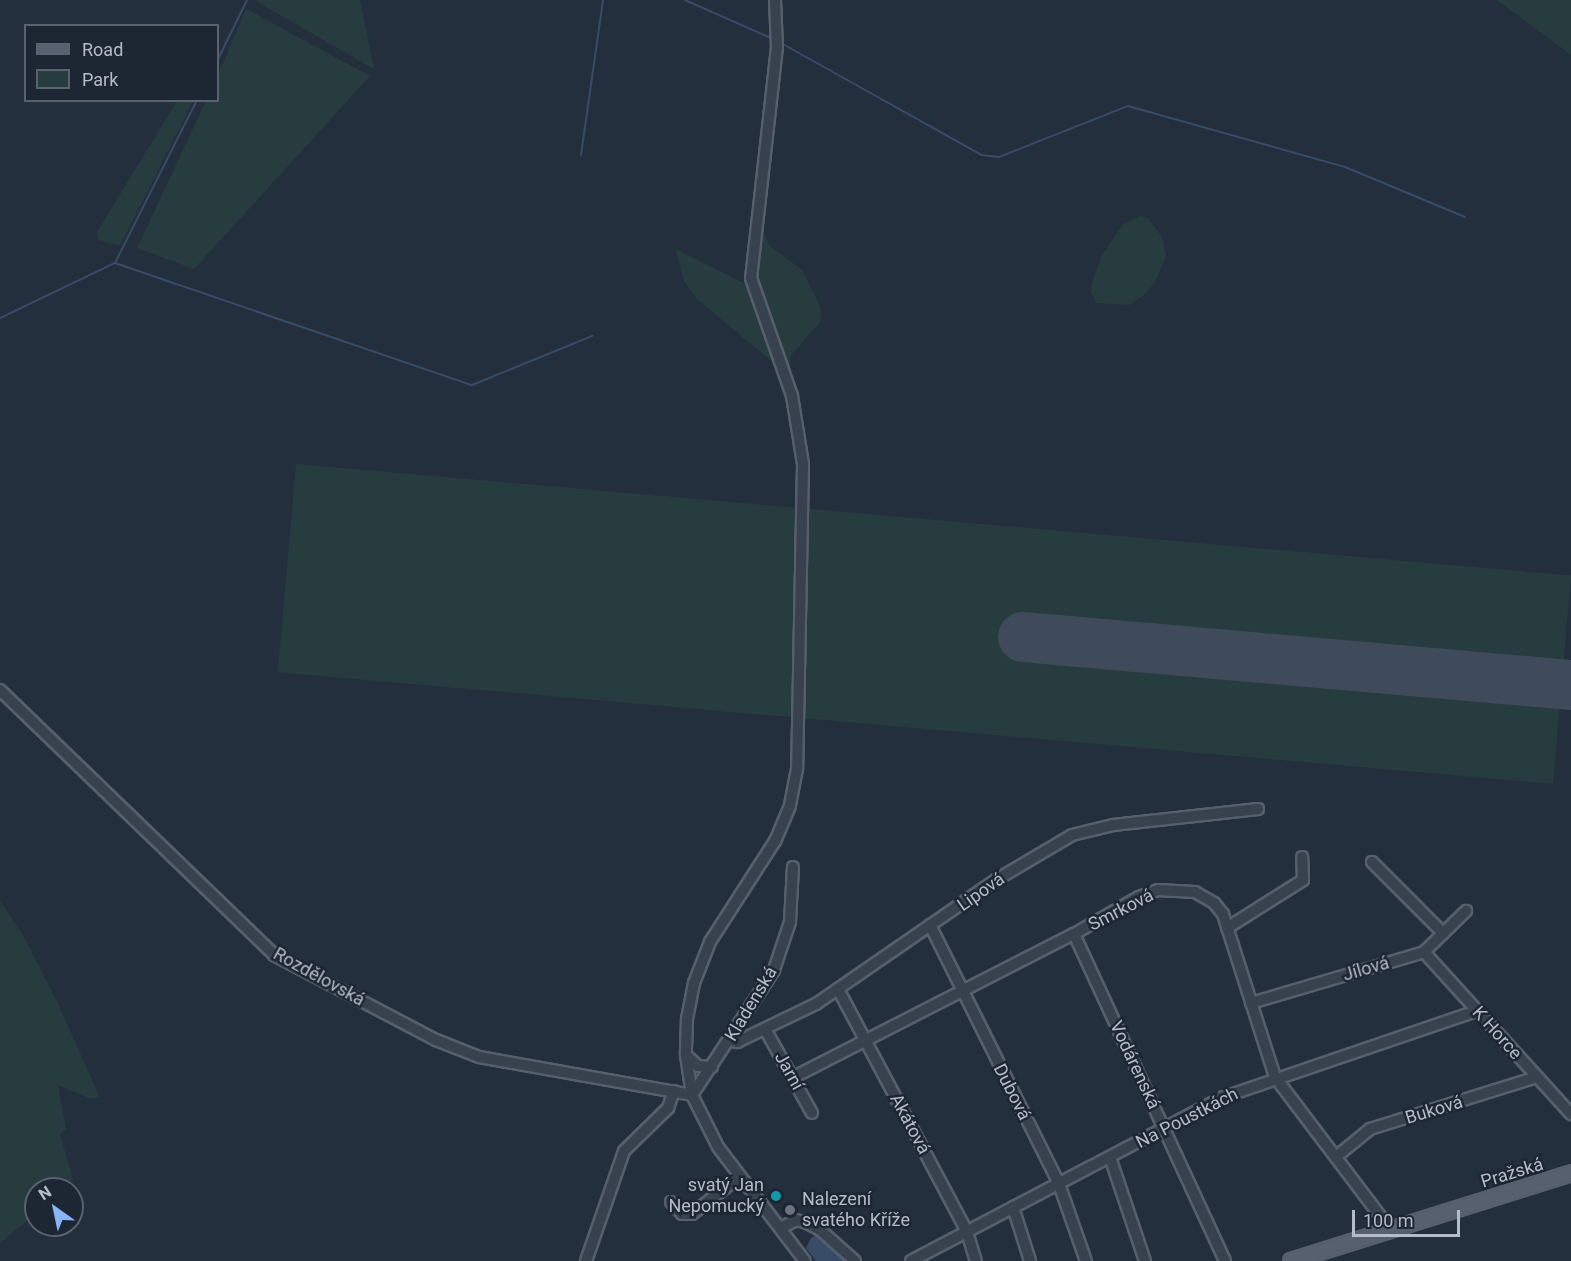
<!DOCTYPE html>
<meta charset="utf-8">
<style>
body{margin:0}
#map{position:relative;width:1571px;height:1261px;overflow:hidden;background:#242f3e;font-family:Roboto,sans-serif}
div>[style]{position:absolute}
.green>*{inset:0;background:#263c3f;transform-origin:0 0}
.water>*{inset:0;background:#394c67}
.stream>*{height:2px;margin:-1px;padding:0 1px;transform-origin:1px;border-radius:1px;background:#394c67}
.runway>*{height:50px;margin:-25px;padding:0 25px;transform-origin:25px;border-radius:25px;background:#3f4a5a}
.roads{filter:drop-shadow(2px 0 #565f6c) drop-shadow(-2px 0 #565f6c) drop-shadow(0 2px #565f6c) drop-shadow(0 -2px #565f6c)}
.minor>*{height:10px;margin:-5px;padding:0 5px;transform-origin:5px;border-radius:5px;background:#38414e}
.major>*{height:14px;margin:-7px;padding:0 7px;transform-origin:7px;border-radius:7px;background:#56606e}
.dots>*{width:16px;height:16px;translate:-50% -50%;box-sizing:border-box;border:3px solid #1d2633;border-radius:50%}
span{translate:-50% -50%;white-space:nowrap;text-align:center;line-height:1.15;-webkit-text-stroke:5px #1d2633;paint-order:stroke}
.street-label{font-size:18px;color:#b4bcc9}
.poi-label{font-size:18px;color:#b4bcc9}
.right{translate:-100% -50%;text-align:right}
.left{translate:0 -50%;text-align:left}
.legend{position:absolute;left:24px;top:24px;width:195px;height:78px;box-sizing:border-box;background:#1d2633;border:2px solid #59626f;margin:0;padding:8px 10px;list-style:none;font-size:18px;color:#b4bcc9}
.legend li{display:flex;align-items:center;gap:12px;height:30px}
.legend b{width:30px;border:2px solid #59626f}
.north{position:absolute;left:24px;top:1177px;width:60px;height:60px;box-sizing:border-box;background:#1d2633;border:2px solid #59626f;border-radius:50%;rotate:327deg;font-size:16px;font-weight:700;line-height:24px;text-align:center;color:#b4bcc9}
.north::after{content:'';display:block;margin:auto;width:21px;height:27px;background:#8ab4f8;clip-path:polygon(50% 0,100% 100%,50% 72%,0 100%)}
.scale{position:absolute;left:1352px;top:1210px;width:108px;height:27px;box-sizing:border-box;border:3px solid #b4bcc9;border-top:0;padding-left:8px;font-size:18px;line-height:21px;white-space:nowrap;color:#b4bcc9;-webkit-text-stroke:4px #1d2633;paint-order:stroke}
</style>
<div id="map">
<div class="green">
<div style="clip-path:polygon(254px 0,360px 0,374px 69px)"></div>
<div style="clip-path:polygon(1497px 0,1571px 0,1571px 55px,1559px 46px)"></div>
<div style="clip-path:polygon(246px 9px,370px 76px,194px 269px,137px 248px,206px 101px,218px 100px,218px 75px)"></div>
<div style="clip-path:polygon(177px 101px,193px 101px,120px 246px,98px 240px,97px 232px)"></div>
<div style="clip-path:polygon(1141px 216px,1149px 219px,1162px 237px,1166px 256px,1157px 278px,1147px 293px,1129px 305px,1096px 303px,1091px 292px,1092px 282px,1102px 255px,1124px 223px)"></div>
<div style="clip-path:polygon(760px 232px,765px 234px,769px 245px,802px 270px,820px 306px,821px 321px,791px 355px,790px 370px,758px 293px)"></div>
<div style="clip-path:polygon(676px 249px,747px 285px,776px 365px,697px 299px,684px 281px)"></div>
<div style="left:296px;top:464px;width:1280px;height:209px;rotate:5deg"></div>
<div style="clip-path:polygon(0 901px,23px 935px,59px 1006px,100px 1098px,89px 1098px,58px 1085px,66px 1129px,60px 1134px,73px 1180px,60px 1189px,36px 1189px,36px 1213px,0 1243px)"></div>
</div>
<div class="water">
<div style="clip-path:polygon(817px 1235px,845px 1261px,816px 1261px,806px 1248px,811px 1238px)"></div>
</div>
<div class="stream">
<div style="left:685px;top:0;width:96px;rotate:23.9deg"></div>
<div style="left:781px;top:43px;width:229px;rotate:29.2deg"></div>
<div style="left:981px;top:155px;width:18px;rotate:6deg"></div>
<div style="left:999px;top:157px;width:139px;rotate:-21.6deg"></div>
<div style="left:1128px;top:106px;width:225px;rotate:15.7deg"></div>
<div style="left:1345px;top:167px;width:130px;rotate:22.6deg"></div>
<div style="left:218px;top:59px;width:66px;rotate:-63.8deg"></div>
<div style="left:581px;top:155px;width:157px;rotate:-81.9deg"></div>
<div style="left:115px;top:263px;width:377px;rotate:18.9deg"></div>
<div style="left:472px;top:385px;width:130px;rotate:-22.2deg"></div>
<div style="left:0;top:318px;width:127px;rotate:-25.6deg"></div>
<div style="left:115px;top:263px;width:182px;rotate:-63.3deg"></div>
</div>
<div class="runway">
<div style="left:1023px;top:637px;width:550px;rotate:5.01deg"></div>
</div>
<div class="roads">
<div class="minor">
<div style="left:775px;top:0;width:47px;rotate:87.6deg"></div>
<div style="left:777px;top:47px;width:232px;rotate:96.4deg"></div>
<div style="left:751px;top:278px;width:125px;rotate:70.8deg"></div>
<div style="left:792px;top:396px;width:69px;rotate:80.8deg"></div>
<div style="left:803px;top:464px;width:305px;rotate:91.1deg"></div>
<div style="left:797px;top:769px;width:38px;rotate:101deg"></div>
<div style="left:790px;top:806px;width:38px;rotate:113deg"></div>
<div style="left:775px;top:841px;width:120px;rotate:122.8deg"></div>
<div style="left:710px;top:942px;width:44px;rotate:111.3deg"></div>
<div style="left:694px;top:983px;width:38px;rotate:101deg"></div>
<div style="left:687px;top:1020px;width:35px;rotate:92deg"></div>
<div style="left:686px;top:1055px;width:40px;rotate:81.5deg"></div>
<div style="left:692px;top:1095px;width:58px;rotate:63.4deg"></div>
<div style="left:718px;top:1147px;width:143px;rotate:52.7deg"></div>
<div style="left:0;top:690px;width:381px;rotate:44deg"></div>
<div style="left:274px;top:955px;width:183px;rotate:27.7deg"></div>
<div style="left:436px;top:1040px;width:46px;rotate:21.6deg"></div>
<div style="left:479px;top:1057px;width:216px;rotate:10.1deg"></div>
<div style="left:1372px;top:862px;width:100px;rotate:45deg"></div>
<div style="left:930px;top:925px;width:289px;rotate:63.5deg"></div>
<div style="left:1059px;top:1184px;width:82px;rotate:70.7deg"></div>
<div style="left:1227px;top:928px;width:90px;rotate:-32.3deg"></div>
<div style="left:1303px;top:880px;width:23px;rotate:-92deg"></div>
<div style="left:1074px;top:934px;width:360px;rotate:65.2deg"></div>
<div style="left:1424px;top:952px;width:219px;rotate:47.8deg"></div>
<div style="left:838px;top:989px;width:275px;rotate:62deg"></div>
<div style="left:967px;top:1232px;width:30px;rotate:73deg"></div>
<div style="left:1251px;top:1003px;width:180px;rotate:-16.4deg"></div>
<div style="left:1424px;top:952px;width:59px;rotate:-44.3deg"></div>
<div style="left:765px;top:1029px;width:96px;rotate:60.8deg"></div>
<div style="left:729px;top:1039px;width:9px;rotate:21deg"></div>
<div style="left:737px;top:1042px;width:88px;rotate:-25.7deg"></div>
<div style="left:816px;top:1004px;width:219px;rotate:-34.6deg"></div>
<div style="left:996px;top:880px;width:88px;rotate:-30.6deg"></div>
<div style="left:1072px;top:835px;width:42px;rotate:-13.7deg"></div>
<div style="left:1113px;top:825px;width:146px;rotate:-6.3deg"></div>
<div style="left:686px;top:1055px;width:16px;rotate:43deg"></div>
<div style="left:698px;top:1066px;width:14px;rotate:4deg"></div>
<div style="left:792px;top:1078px;width:317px;rotate:-27.1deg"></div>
<div style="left:1074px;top:934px;width:75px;rotate:-29.6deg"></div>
<div style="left:1139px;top:897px;width:20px;rotate:-20deg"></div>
<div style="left:1158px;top:890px;width:37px;rotate:3deg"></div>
<div style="left:1195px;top:892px;width:22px;rotate:30deg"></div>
<div style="left:1214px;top:903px;width:14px;rotate:51deg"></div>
<div style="left:1223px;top:914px;width:171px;rotate:72.3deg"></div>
<div style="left:1275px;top:1077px;width:191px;rotate:52.9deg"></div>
<div style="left:692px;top:1095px;width:149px;rotate:-56.7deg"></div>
<div style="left:774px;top:970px;width:51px;rotate:-71.6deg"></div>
<div style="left:790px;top:922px;width:55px;rotate:-86.9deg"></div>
<div style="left:1337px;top:1156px;width:43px;rotate:-39.3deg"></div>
<div style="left:1370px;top:1129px;width:175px;rotate:-17.3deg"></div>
<div style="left:1110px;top:1157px;width:110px;rotate:71.4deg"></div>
<div style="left:671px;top:1202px;width:16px;rotate:47deg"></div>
<div style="left:682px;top:1214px;width:10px"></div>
<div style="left:692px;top:1214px;width:60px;rotate:-38.2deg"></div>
<div style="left:1013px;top:1207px;width:57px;rotate:72.5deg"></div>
<div style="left:781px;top:1228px;width:17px;rotate:-28deg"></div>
<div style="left:796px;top:1220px;width:9px;rotate:13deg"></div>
<div style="left:805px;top:1222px;width:16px;rotate:27deg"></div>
<div style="left:819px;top:1229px;width:48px;rotate:41.6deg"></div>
<div style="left:586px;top:1261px;width:116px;rotate:-70.9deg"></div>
<div style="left:624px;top:1151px;width:62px;rotate:-44.3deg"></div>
<div style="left:668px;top:1108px;width:18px;rotate:-71deg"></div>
<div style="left:911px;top:1261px;width:353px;rotate:-27.7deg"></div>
<div style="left:1224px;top:1097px;width:267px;rotate:-18.8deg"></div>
</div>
<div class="major">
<div style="left:1291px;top:1261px;width:294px;rotate:-17.4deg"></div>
</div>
</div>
<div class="dots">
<div style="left:776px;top:1196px;background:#0f9aa8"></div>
<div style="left:790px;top:1210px;background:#6b7280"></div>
</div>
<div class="street-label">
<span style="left:981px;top:892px;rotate:-35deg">Lipová</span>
<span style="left:1121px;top:910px;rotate:-27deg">Smrková</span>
<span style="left:1366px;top:969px;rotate:-16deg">Jílová</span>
<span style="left:319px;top:977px;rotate:29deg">Rozdělovská</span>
<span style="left:751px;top:1004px;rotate:-59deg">Kladenská</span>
<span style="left:1497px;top:1033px;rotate:48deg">K Horce</span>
<span style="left:1135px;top:1065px;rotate:65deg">Vodárenská</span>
<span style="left:789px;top:1071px;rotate:61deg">Jarní</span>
<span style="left:1012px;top:1092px;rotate:63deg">Dubová</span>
<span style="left:1434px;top:1110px;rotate:-17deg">Buková</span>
<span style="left:1187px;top:1118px;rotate:-27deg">Na Poustkách</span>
<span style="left:910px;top:1124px;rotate:62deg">Akátová</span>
<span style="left:1512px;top:1173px;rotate:-17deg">Pražská</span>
</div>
<div class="poi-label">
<span class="right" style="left:764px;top:1196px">svatý Jan<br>Nepomucký</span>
<span class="left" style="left:802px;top:1210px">Nalezení<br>svatého Kříže</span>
</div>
<ul class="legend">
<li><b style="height:8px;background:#56606e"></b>Road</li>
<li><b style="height:16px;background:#263c3f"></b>Park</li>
</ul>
<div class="north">N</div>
<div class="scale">100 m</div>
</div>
